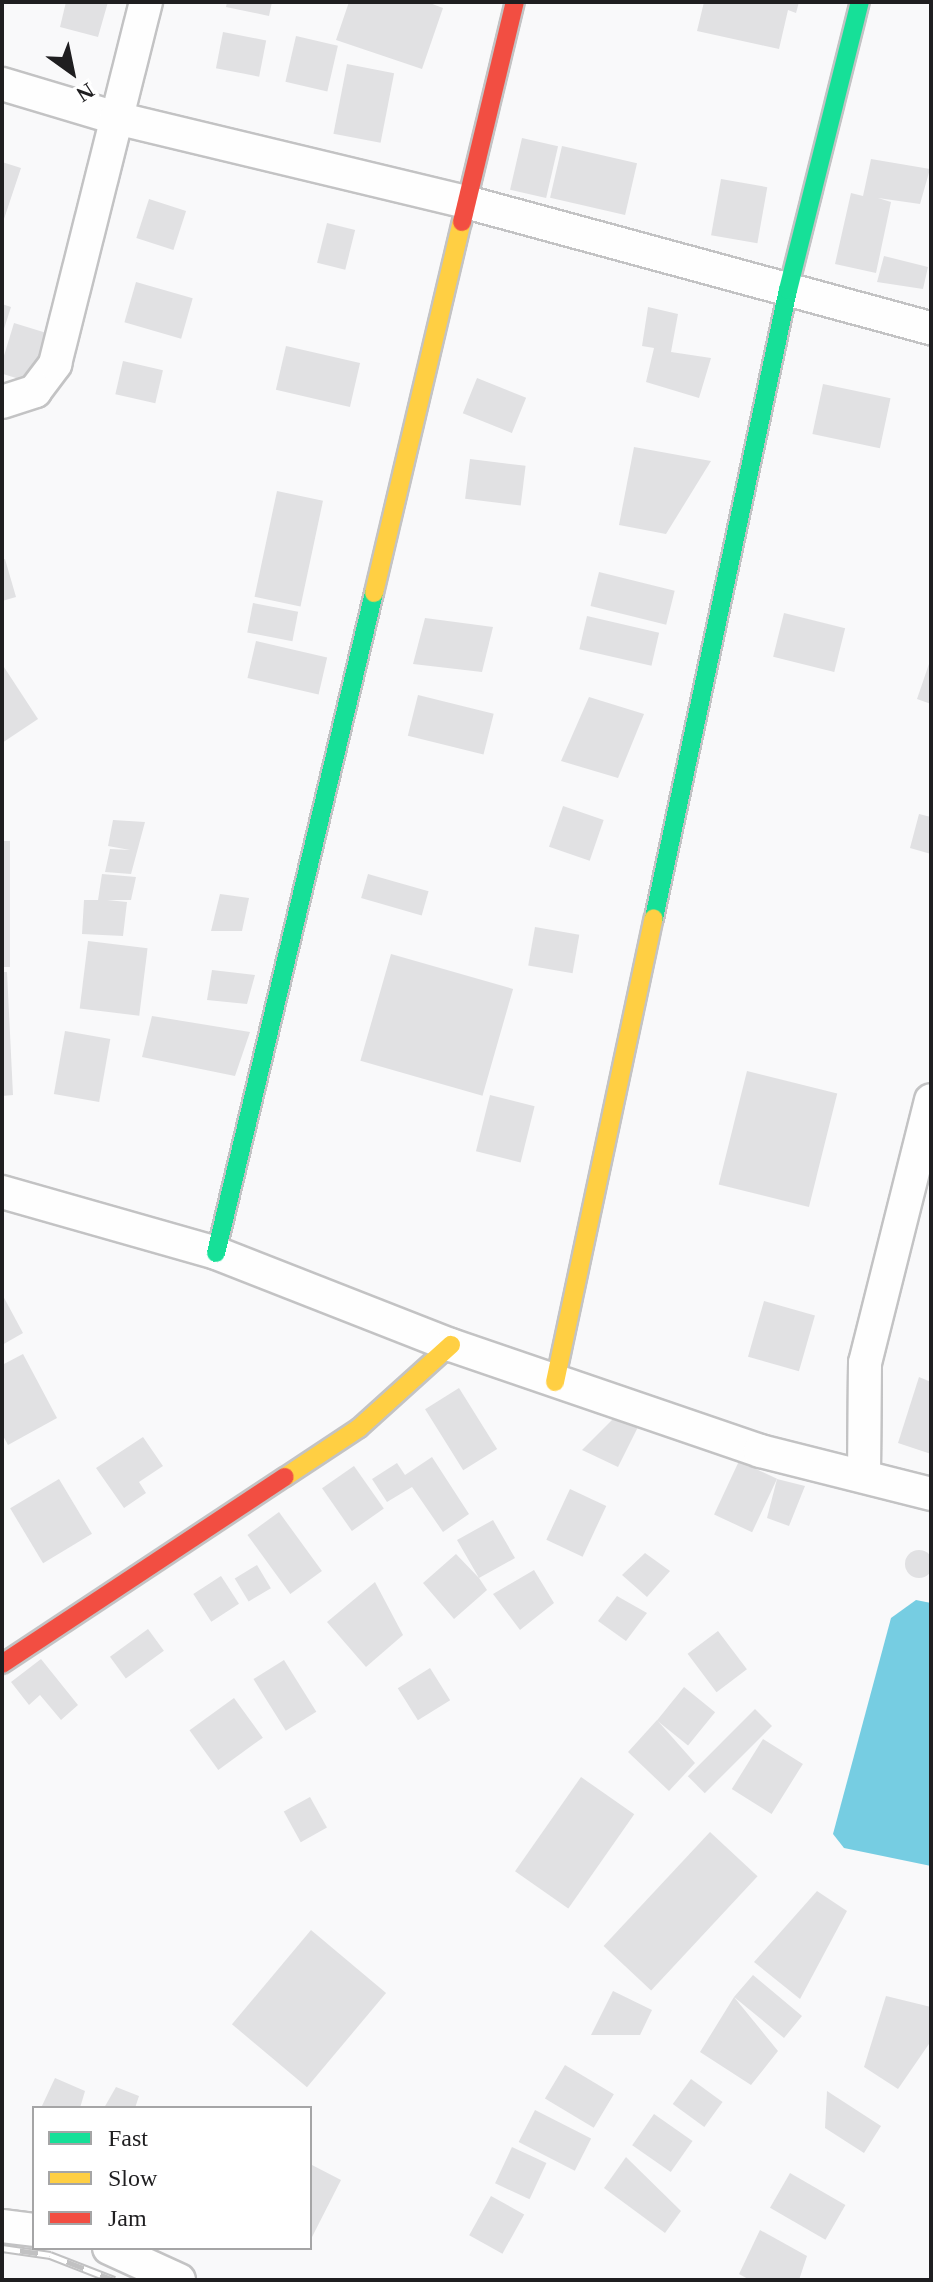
<!DOCTYPE html>
<style>
body{margin:0}
#map{position:relative;width:933px;height:2282px;overflow:hidden;background:#f9f9fa;font-family:Georgia,serif}
div>[style]{position:absolute}
.water>*{inset:0;background:#76cde2}
.building>*{inset:0;background:#e1e1e3;transform-origin:0 0}
.round{border-radius:50%}
.roads{filter:drop-shadow(2px 0 #c3c3c4) drop-shadow(-2px 0 #c3c3c4) drop-shadow(0 2px #c3c3c4) drop-shadow(0 -2px #c3c3c4)}
.street>*{height:32px;margin:-16px;padding:0 16px;transform-origin:16px;border-radius:16px;background:#fefefe}
.fast>*{height:18px;margin:-9px;padding:0 9px;transform-origin:9px;border-radius:9px;background:#16e098}
.slow>*{height:18px;margin:-9px;padding:0 9px;transform-origin:9px;border-radius:9px;background:#ffcf43}
.jam>*{height:18px;margin:-9px;padding:0 9px;transform-origin:9px;border-radius:9px;background:#f24e42}
.rail>*{height:9px;margin-top:-4.5px;transform-origin:0;background:repeating-linear-gradient(90deg,#fff 0 18px,#c1c1c2 0 36px);box-sizing:border-box;border-block:2px solid #c1c1c2}
span{translate:-50% -50%;white-space:nowrap;text-align:center;line-height:1.15;-webkit-text-stroke:7px #fff;paint-order:stroke}
.frame{position:absolute;inset:0;border:4px solid #1f1e20;pointer-events:none}
.legend{position:absolute;left:32px;top:2106px;width:280px;height:144px;box-sizing:border-box;background:#fff;border:2px solid #a5a5a6;margin:0;padding:10px 14px;list-style:none;font-size:24px;color:#1f1e20}
.legend li{display:flex;align-items:center;gap:16px;height:40px}
.legend b{width:40px;border:2px solid #a5a5a6}
.north{position:absolute;left:32px;top:32px;width:80px;height:80px;-webkit-text-stroke:6px #fff;paint-order:stroke;rotate:147deg;font-size:22px;font-weight:700;line-height:32px;text-align:center;color:#1f1e20}
.north::after{content:'';display:block;margin:auto;width:28px;height:36px;background:#1f1e20;clip-path:polygon(50% 0,100% 100%,50% 72%,0 100%)}
</style>
<div id="map">
<div class="water">
<div style="clip-path:polygon(916px 1600px,931px 1603px,931px 1866px,844px 1848px,833px 1834px,891px 1618px)"></div>
</div>
<div class="building">
<div style="clip-path:polygon(66px 2px,108px 2px,98px 37px,60px 27px)"></div>
<div style="clip-path:polygon(227px 2px,272px 2px,269px 16px,226px 7px)"></div>
<div style="clip-path:polygon(349px 2px,427px 2px,443px 8px,422px 69px,336px 40px)"></div>
<div style="clip-path:polygon(704px 2px,799px 2px,796px 13px,788px 10px,779px 49px,697px 31px)"></div>
<div style="left:223px;top:32px;width:44px;height:37px;rotate:11deg"></div>
<div style="left:296px;top:36px;width:43px;height:47px;rotate:13deg"></div>
<div style="left:347px;top:64px;width:48px;height:71px;rotate:11deg"></div>
<div style="left:522px;top:138px;width:37px;height:53px;rotate:13deg"></div>
<div style="left:562px;top:146px;width:77px;height:53px;rotate:13deg"></div>
<div style="clip-path:polygon(871px 159px,930px 169px,920px 204px,878px 198px,891px 202px,876px 273px,835px 264px,851px 193px,863px 196px)"></div>
<div style="clip-path:polygon(2px 162px,21px 168px,3px 222px,2px 222px)"></div>
<div style="left:721px;top:179px;width:47px;height:57px;rotate:10deg"></div>
<div style="left:149px;top:199px;width:39px;height:41px;rotate:18deg"></div>
<div style="left:327px;top:223px;width:29px;height:41px;rotate:14deg"></div>
<div style="clip-path:polygon(884px 256px,928px 267px,923px 289px,877px 282px)"></div>
<div style="left:136px;top:282px;width:59px;height:42px;rotate:16deg"></div>
<div style="clip-path:polygon(2px 304px,11px 307px,3px 332px,2px 332px)"></div>
<div style="clip-path:polygon(648px 307px,678px 314px,671px 352px,711px 358px,699px 398px,646px 382px,654px 348px,642px 346px)"></div>
<div style="left:14px;top:323px;width:34px;height:52px;rotate:17deg"></div>
<div style="left:286px;top:346px;width:76px;height:45px;rotate:13deg"></div>
<div style="left:123px;top:361px;width:41px;height:34px;rotate:13deg"></div>
<div style="left:477px;top:378px;width:53px;height:38px;rotate:22deg"></div>
<div style="left:823px;top:384px;width:69px;height:51px;rotate:12deg"></div>
<div style="clip-path:polygon(634px 447px,711px 461px,666px 534px,619px 525px)"></div>
<div style="left:470px;top:459px;width:56px;height:40px;rotate:7deg"></div>
<div style="left:277px;top:491px;width:47px;height:108px;rotate:12deg"></div>
<div style="clip-path:polygon(5px 559px,16px 597px,2px 601px,2px 560px)"></div>
<div style="left:599px;top:572px;width:78px;height:35px;rotate:14deg"></div>
<div style="left:253px;top:603px;width:46px;height:30px;rotate:11deg"></div>
<div style="left:784px;top:613px;width:63px;height:45px;rotate:14deg"></div>
<div style="left:587px;top:616px;width:74px;height:34px;rotate:13deg"></div>
<div style="clip-path:polygon(425px 618px,493px 627px,482px 672px,413px 664px)"></div>
<div style="left:256px;top:641px;width:73px;height:38px;rotate:13deg"></div>
<div style="clip-path:polygon(931px 658px,931px 704px,917px 699px)"></div>
<div style="clip-path:polygon(2px 664px,38px 719px,2px 743px)"></div>
<div style="left:418px;top:695px;width:78px;height:42px;rotate:14deg"></div>
<div style="clip-path:polygon(589px 697px,644px 714px,618px 778px,561px 761px)"></div>
<div style="left:563px;top:806px;width:43px;height:43px;rotate:19deg"></div>
<div style="clip-path:polygon(919px 814px,931px 817px,931px 854px,910px 848px)"></div>
<div style="clip-path:polygon(113px 820px,145px 822px,131px 874px,105px 872px,110px 849px,130px 850px,108px 846px)"></div>
<div style="left:2px;top:841px;width:8px;height:126px"></div>
<div style="clip-path:polygon(102px 874px,136px 877px,131px 900px,107px 900px,127px 902px,123px 936px,82px 934px,84px 900px,98px 900px)"></div>
<div style="left:368px;top:874px;width:63px;height:25px;rotate:16deg"></div>
<div style="clip-path:polygon(220px 894px,249px 898px,242px 931px,211px 931px)"></div>
<div style="left:535px;top:927px;width:45px;height:39px;rotate:10deg"></div>
<div style="left:88px;top:941px;width:60px;height:68px;rotate:7deg"></div>
<div style="left:391px;top:954px;width:127px;height:111px;rotate:16deg"></div>
<div style="clip-path:polygon(212px 970px,255px 975px,247px 1004px,207px 1000px)"></div>
<div style="clip-path:polygon(2px 972px,7px 972px,13px 1095px,2px 1096px)"></div>
<div style="clip-path:polygon(152px 1016px,250px 1032px,235px 1076px,142px 1057px)"></div>
<div style="left:65px;top:1031px;width:46px;height:64px;rotate:10deg"></div>
<div style="left:747px;top:1071px;width:93px;height:117px;rotate:14deg"></div>
<div style="left:490px;top:1095px;width:46px;height:58px;rotate:14deg"></div>
<div style="clip-path:polygon(2px 1294px,23px 1333px,2px 1345px)"></div>
<div style="left:764px;top:1301px;width:53px;height:58px;rotate:16deg"></div>
<div style="clip-path:polygon(23px 1354px,57px 1418px,8px 1445px,2px 1434px,2px 1365px)"></div>
<div style="clip-path:polygon(919px 1377px,931px 1382px,931px 1454px,898px 1443px)"></div>
<div style="left:459px;top:1388px;width:72px;height:40px;rotate:58deg"></div>
<div style="clip-path:polygon(617px 1415px,639px 1425px,618px 1467px,582px 1450px)"></div>
<div style="clip-path:polygon(143px 1437px,163px 1466px,139px 1482px,146px 1493px,124px 1508px,96px 1468px)"></div>
<div style="clip-path:polygon(432px 1457px,469px 1514px,443px 1532px,412px 1487px,387px 1502px,372px 1479px,397px 1463px,405px 1475px)"></div>
<div style="left:739px;top:1461px;width:42px;height:59px;rotate:25deg"></div>
<div style="left:354px;top:1466px;width:52px;height:39px;rotate:55deg"></div>
<div style="left:59px;top:1479px;width:64px;height:57px;rotate:59deg"></div>
<div style="clip-path:polygon(777px 1479px,805px 1486px,789px 1526px,767px 1518px)"></div>
<div style="left:570px;top:1489px;width:40px;height:56px;rotate:25deg"></div>
<div style="left:279px;top:1512px;width:73px;height:39px;rotate:54deg"></div>
<div style="clip-path:polygon(493px 1520px,515px 1558px,479px 1578px,487px 1590px,454px 1619px,423px 1583px,456px 1554px,479px 1578px,457px 1540px)"></div>
<div class="round" style="left:905px;top:1550px;width:28px;height:28px"></div>
<div style="clip-path:polygon(645px 1553px,670px 1571px,647px 1597px,622px 1575px)"></div>
<div style="left:257px;top:1565px;width:27px;height:26px;rotate:59deg"></div>
<div style="clip-path:polygon(534px 1570px,554px 1603px,520px 1630px,493px 1594px)"></div>
<div style="left:221px;top:1576px;width:33px;height:33px;rotate:57deg"></div>
<div style="clip-path:polygon(375px 1582px,403px 1635px,366px 1667px,327px 1622px)"></div>
<div style="clip-path:polygon(617px 1596px,647px 1613px,626px 1641px,598px 1621px)"></div>
<div style="left:148px;top:1629px;width:27px;height:47px;rotate:54deg"></div>
<div style="left:718px;top:1631px;width:48px;height:38px;rotate:53deg"></div>
<div style="clip-path:polygon(41px 1659px,78px 1705px,61px 1720px,40px 1695px,29px 1705px,11px 1682px)"></div>
<div style="left:284px;top:1660px;width:61px;height:36px;rotate:58deg"></div>
<div style="left:430px;top:1668px;width:38px;height:38px;rotate:58deg"></div>
<div style="left:684px;top:1687px;width:40px;height:43px;rotate:39deg"></div>
<div style="left:234px;top:1698px;width:49px;height:55px;rotate:54deg"></div>
<div style="left:755px;top:1709px;width:24px;height:95px;rotate:45deg"></div>
<div style="clip-path:polygon(657px 1720px,695px 1763px,669px 1791px,628px 1752px)"></div>
<div style="left:763px;top:1739px;width:47px;height:59px;rotate:32deg"></div>
<div style="left:581px;top:1777px;width:65px;height:115px;rotate:35deg"></div>
<div style="left:310px;top:1797px;width:35px;height:30px;rotate:61deg"></div>
<div style="left:710px;top:1832px;width:65px;height:156px;rotate:43deg"></div>
<div style="clip-path:polygon(817px 1891px,847px 1911px,800px 1999px,754px 1962px)"></div>
<div style="left:311px;top:1930px;width:98px;height:123px;rotate:40deg"></div>
<div style="clip-path:polygon(753px 1975px,802px 2016px,784px 2038px,734px 1997px,778px 2051px,751px 2085px,700px 2052px,734px 1997px)"></div>
<div style="clip-path:polygon(613px 1991px,652px 2010px,640px 2035px,591px 2035px)"></div>
<div style="clip-path:polygon(886px 1996px,931px 2007px,931px 2041px,898px 2089px,864px 2067px)"></div>
<div style="left:565px;top:2065px;width:57px;height:39px;rotate:31deg"></div>
<div style="clip-path:polygon(55px 2078px,85px 2091px,80px 2108px,41px 2108px)"></div>
<div style="left:691px;top:2079px;width:39px;height:31px;rotate:36deg"></div>
<div style="clip-path:polygon(116px 2087px,139px 2096px,135px 2108px,104px 2108px)"></div>
<div style="clip-path:polygon(827px 2091px,881px 2126px,864px 2153px,825px 2128px)"></div>
<div style="left:535px;top:2110px;width:63px;height:36px;rotate:27deg"></div>
<div style="left:654px;top:2114px;width:47px;height:38px;rotate:35deg"></div>
<div style="left:512px;top:2147px;width:38px;height:40px;rotate:25deg"></div>
<div style="clip-path:polygon(626px 2157px,681px 2211px,665px 2233px,604px 2188px)"></div>
<div style="clip-path:polygon(310px 2164px,341px 2180px,310px 2241px)"></div>
<div style="left:790px;top:2173px;width:64px;height:40px;rotate:30deg"></div>
<div style="left:491px;top:2196px;width:38px;height:45px;rotate:29deg"></div>
<div style="clip-path:polygon(760px 2230px,807px 2256px,799px 2280px,750px 2280px,739px 2274px)"></div>
</div>
<div class="roads">
<div class="street">
<div style="left:2px;top:84px;width:119px;rotate:16.6deg"></div>
<div style="left:116px;top:118px;width:360px;rotate:13.5deg"></div>
<div style="left:466px;top:202px;width:482px;rotate:15.2deg"></div>
<div style="left:2px;top:402px;width:35px;rotate:-18deg"></div>
<div style="left:35px;top:391px;width:34px;rotate:-53deg"></div>
<div style="left:55px;top:364px;width:373px;rotate:-75.9deg"></div>
<div style="left:2px;top:1192px;width:223px;rotate:15.9deg"></div>
<div style="left:216px;top:1253px;width:252px;rotate:21.4deg"></div>
<div style="left:451px;top:1345px;width:327px;rotate:18.9deg"></div>
<div style="left:760px;top:1451px;width:176px;rotate:14.1deg"></div>
<div style="left:864px;top:1476px;width:113px;rotate:-89.5deg"></div>
<div style="left:865px;top:1363px;width:271px;rotate:-75.9deg"></div>
<div style="left:2px;top:2226px;width:32px;rotate:7deg"></div>
<div style="left:109px;top:2248px;width:77px;rotate:24.6deg"></div>
</div>
<div class="fast">
<div style="left:654px;top:918px;width:642px;rotate:-77.96deg"></div>
<div style="left:788px;top:290px;width:297px;rotate:-76deg"></div>
<div style="left:216px;top:1253px;width:679px;rotate:-76.54deg"></div>
</div>
<div class="slow">
<div style="left:374px;top:593px;width:381px;rotate:-76.7deg"></div>
<div style="left:555px;top:1382px;width:474px;rotate:-78deg"></div>
<div style="left:285px;top:1477px;width:89px;rotate:-33.5deg"></div>
<div style="left:359px;top:1428px;width:124px;rotate:-42.1deg"></div>
</div>
<div class="jam">
<div style="left:462px;top:222px;width:226px;rotate:-76.5deg"></div>
<div style="left:2px;top:1664px;width:339px;rotate:-33.5deg"></div>
</div>
</div>
<div class="rail">
<div style="left:2px;top:2248px;width:49px;rotate:8.3deg"></div>
<div style="left:50px;top:2255px;width:69px;rotate:21.3deg"></div>
</div>
<div class="frame"></div>
<ul class="legend">
<li><b style="height:10px;background:#16e098"></b>Fast</li>
<li><b style="height:10px;background:#ffcf43"></b>Slow</li>
<li><b style="height:10px;background:#f24e42"></b>Jam</li>
</ul>
<div class="north">N</div>
</div>
